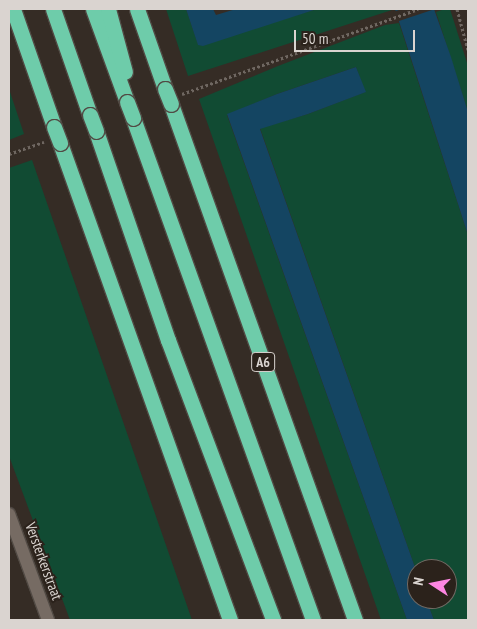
<!DOCTYPE html>
<style>
body{margin:0}
#map{position:relative;width:477px;height:629px;overflow:hidden;background:#352c25;font-family:"PT Sans Narrow",sans-serif}
div>[style]{position:absolute}
.green>*{inset:0;background:#114b33}
.water>*{inset:0;background:#144562}
.pier>*{inset:0;background:#352c25}
.path>*{height:3px;margin-top:-1.5px;transform-origin:0;background:repeating-linear-gradient(90deg,#6f6761 0 2.5px,transparent 0 5px)}
.roads{filter:drop-shadow(1px 0 #514a44) drop-shadow(-1px 0 #514a44) drop-shadow(0 1px #514a44) drop-shadow(0 -1px #514a44)}
.street>*{height:12px;margin:-6px;padding:0 6px;transform-origin:6px;border-radius:6px;background:#766b63}
.highway>*{height:15px;margin:-7.5px;padding:0 7.5px;transform-origin:7.5px;border-radius:7.5px;background:#6eccaa}
.bridges{filter:drop-shadow(1px 0 #514a44) drop-shadow(-1px 0 #514a44) drop-shadow(0 1px #514a44) drop-shadow(0 -1px #514a44)}
.highway-bridge>*{height:15px;margin:-7.5px;padding:0 7.5px;transform-origin:7.5px;border-radius:7.5px;background:#6eccaa}
span{translate:-50% -50%;white-space:nowrap;text-align:center;line-height:1.15;-webkit-text-stroke:4px #2b221b;paint-order:stroke}
.shield-label span{padding:1px 4px;background:#2b221b;border:1px solid;border-radius:4px;-webkit-text-stroke-width:0}
.shield-label{font-size:14px;color:#dad4d0;font-weight:700}
.street-label{font-size:15px;color:#dad4d0}
.frame{position:absolute;inset:0;border:10px solid #dad4d0;pointer-events:none}
.north{position:absolute;left:407px;top:559px;width:50px;height:50px;box-sizing:border-box;background:#2b221b;border:1px solid #716963;border-radius:50%;rotate:281deg;font-size:14px;font-weight:700;line-height:20px;text-align:center;color:#dad4d0}
.north::after{content:'';display:block;margin:auto;width:18px;height:22px;background:#fd86e2;clip-path:polygon(50% 0,100% 100%,50% 72%,0 100%)}
.scale{position:absolute;left:294px;top:30px;width:121px;height:22px;box-sizing:border-box;border:2px solid #dad4d0;border-top:0;padding-left:6px;font-size:15px;line-height:18px;white-space:nowrap;color:#dad4d0;-webkit-text-stroke:4px #2b221b;paint-order:stroke}
</style>
<div id="map">
<div class="green">
<div style="clip-path:polygon(166px 9px,186px 9px,198px 44px,317px 9px,395px 9px,188px 76px)"></div>
<div style="clip-path:polygon(445px 9px,450px 9px,468px 66px,468px 112px,436px 12px)"></div>
<div style="clip-path:polygon(399px 23px,468px 235px,468px 620px,434px 620px,426px 599px,447px 599px,447px 569px,417px 569px,417px 573px,260px 128px,308px 114px,365px 92px,356px 67px,277px 94px,227px 115px,407px 620px,381px 620px,199px 99px,278px 66px,385px 25px)"></div>
<div style="clip-path:polygon(9px 89px,24px 134px,9px 140px)"></div>
<div style="clip-path:polygon(32px 160px,192px 620px,70px 620px,9px 456px,9px 168px)"></div>
</div>
<div class="water">
<div style="clip-path:polygon(186px 9px,213px 9px,216px 15px,236px 9px,317px 9px,203px 46px,198px 45px)"></div>
<div style="clip-path:polygon(395px 9px,434px 9px,451px 57px,468px 112px,468px 235px)"></div>
<div style="clip-path:polygon(356px 67px,366px 92px,308px 114px,260px 129px,417px 573px,417px 599px,426px 599px,434px 620px,407px 620px,227px 114px,277px 94px)"></div>
</div>
<div class="pier">
<div style="clip-path:polygon(402px 9px,435px 9px,396px 22px,393px 12px)"></div>
</div>
<div class="path">
<div style="left:457px;top:9px;width:42px;rotate:75deg"></div>
<div style="left:182px;top:94px;width:251px;rotate:-19.8deg"></div>
<div style="left:9px;top:154px;width:37px;rotate:-19deg"></div>
</div>
<div class="roads">
<div class="street">
<div style="left:9px;top:514px;width:113px;rotate:69.8deg"></div>
</div>
<div class="highway">
<div style="left:13px;top:9px;width:125px;rotate:70.8deg"></div>
<div style="left:53px;top:9px;width:112px;rotate:70.8deg"></div>
<div style="left:93px;top:9px;width:99px;rotate:69.9deg"></div>
<div style="left:108px;top:9px;width:65px;rotate:74.9deg"></div>
<div style="left:137px;top:9px;width:85px;rotate:70.7deg"></div>
<div style="left:171px;top:104px;width:548px;rotate:70.37deg"></div>
<div style="left:133px;top:118px;width:533px;rotate:70.27deg"></div>
<div style="left:96px;top:131px;width:221px;rotate:71deg"></div>
<div style="left:168px;top:340px;width:299px;rotate:69.4deg"></div>
<div style="left:60px;top:143px;width:506px;rotate:70.38deg"></div>
</div>
</div>
<div class="bridges">
<div class="highway-bridge">
<div style="left:165px;top:89px;width:16px;rotate:68deg"></div>
<div style="left:127px;top:102px;width:17px;rotate:69deg"></div>
<div style="left:90px;top:115px;width:17px;rotate:69deg"></div>
<div style="left:54px;top:127px;width:17px;rotate:69deg"></div>
</div>
</div>
<div class="shield-label">
<span style="left:263px;top:362px">A6</span>
</div>
<div class="street-label">
<span style="left:44px;top:561px;rotate:70deg">Versterkerstraat</span>
</div>
<div class="frame"></div>
<div class="north">N</div>
<div class="scale">50 m</div>
</div>
